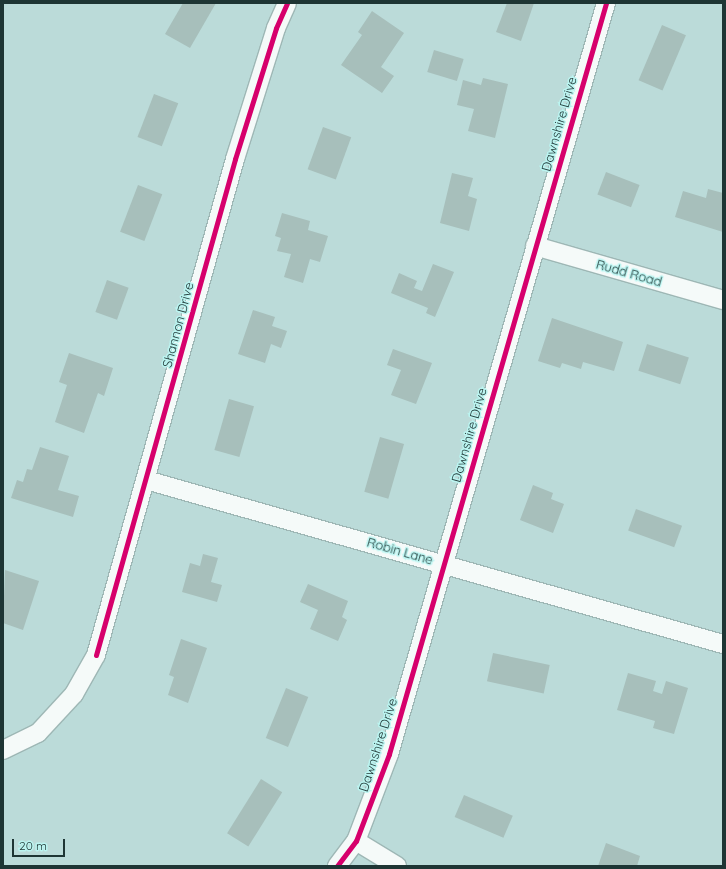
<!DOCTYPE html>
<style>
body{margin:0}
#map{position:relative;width:726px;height:869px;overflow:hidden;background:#bbdbd9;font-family:Quicksand,sans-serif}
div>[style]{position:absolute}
.building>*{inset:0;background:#a7bfbb;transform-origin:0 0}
.roads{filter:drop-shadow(1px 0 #9eb7b5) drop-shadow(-1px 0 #9eb7b5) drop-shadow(0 1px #9eb7b5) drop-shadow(0 -1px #9eb7b5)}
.minor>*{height:18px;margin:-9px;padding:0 9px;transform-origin:9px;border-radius:9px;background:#f5faf9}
.cycleway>*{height:5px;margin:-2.5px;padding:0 2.5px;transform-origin:2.5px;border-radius:2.5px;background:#d6006c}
span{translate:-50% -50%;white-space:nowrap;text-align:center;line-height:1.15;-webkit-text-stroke:3px #bbf5f1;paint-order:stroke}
.street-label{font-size:13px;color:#1e3534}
.frame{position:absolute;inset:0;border:4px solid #1e3534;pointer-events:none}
.scale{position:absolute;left:12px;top:839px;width:53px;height:18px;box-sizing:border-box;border:2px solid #1e3534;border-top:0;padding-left:5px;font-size:12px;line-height:14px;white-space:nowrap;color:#1e3534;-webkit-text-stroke:3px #bbf5f1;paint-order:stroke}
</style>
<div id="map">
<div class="building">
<div style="clip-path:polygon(183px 3px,216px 3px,190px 48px,165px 34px)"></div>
<div style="clip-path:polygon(507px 3px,534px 3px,521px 41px,496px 32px)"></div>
<div style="clip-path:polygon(372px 11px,404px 33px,381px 67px,394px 76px,382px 93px,341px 65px,362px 35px,358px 32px)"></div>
<div style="left:662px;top:25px;width:26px;height:60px;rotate:23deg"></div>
<div style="left:434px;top:50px;width:31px;height:23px;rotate:17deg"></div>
<div style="clip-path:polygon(483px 78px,508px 84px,495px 138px,468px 131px,474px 109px,457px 105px,463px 80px,481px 85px)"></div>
<div style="left:154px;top:94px;width:26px;height:46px;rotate:21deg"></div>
<div style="left:323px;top:127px;width:30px;height:45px;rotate:20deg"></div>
<div style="left:606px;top:172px;width:36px;height:24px;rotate:21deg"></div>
<div style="clip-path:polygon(452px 173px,473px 178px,468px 196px,477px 199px,469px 231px,440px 223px)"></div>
<div style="left:138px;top:185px;width:26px;height:50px;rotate:21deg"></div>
<div style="clip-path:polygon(708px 189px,723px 193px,723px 232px,675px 217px,683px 191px,706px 198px)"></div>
<div style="clip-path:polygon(282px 213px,310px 221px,308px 230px,328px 236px,320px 262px,310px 259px,303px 283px,284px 277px,291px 254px,277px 251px,281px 238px,275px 236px)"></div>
<div style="clip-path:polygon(433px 264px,454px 272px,435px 317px,426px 313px,428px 308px,391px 293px,399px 273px,417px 281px,414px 288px,422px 291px)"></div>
<div style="left:107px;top:280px;width:23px;height:34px;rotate:20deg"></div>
<div style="clip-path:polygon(253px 310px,275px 317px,272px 326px,287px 331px,281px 348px,271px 344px,265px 363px,238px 354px)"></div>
<div style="clip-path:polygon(552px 318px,623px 342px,614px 371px,583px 362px,581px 369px,562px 363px,560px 368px,538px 361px)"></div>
<div style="left:647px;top:344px;width:44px;height:28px;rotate:18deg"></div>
<div style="clip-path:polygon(393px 349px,432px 363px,416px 404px,391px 395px,401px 370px,387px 365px)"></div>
<div style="clip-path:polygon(69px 353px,113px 368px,104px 396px,98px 393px,84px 433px,55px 422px,67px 385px,59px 382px)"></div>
<div style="left:229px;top:399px;width:26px;height:53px;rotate:16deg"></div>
<div style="left:380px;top:437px;width:25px;height:57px;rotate:16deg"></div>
<div style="clip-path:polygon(40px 447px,69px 456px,58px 490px,79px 496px,73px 517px,11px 498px,17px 480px,23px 482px,27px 469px,32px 470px)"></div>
<div style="clip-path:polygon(533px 485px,553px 493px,551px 499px,564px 504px,553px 533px,520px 520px)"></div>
<div style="left:636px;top:509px;width:49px;height:23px;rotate:20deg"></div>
<div style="clip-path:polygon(203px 554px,218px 558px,211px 582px,222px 585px,217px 602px,182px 592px,190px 563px,200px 566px)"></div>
<div style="clip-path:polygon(5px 570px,39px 581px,23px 630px,3px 623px)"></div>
<div style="clip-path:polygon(308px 584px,348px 601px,342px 617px,347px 620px,338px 641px,310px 629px,318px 610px,300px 602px)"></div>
<div style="clip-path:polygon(181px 639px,207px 648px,188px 703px,168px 695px,174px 677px,169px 675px)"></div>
<div style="left:493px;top:653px;width:58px;height:29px;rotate:12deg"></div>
<div style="clip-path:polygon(628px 673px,656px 681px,653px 691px,662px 694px,666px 681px,688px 688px,674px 734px,653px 728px,655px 721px,617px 710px)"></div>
<div style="left:286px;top:688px;width:24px;height:54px;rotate:22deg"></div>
<div style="left:261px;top:779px;width:25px;height:64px;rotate:32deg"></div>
<div style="left:464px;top:795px;width:53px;height:24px;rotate:23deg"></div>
<div style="clip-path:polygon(606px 843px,640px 856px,637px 866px,598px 866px)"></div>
</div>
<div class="roads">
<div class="minor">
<div style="left:535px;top:246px;width:196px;rotate:16deg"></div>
<div style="left:146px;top:480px;width:600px;rotate:15.87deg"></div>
<div style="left:3px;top:750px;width:39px;rotate:-26deg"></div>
<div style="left:38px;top:733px;width:53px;rotate:-47.3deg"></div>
<div style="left:74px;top:694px;width:45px;rotate:-60.6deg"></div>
<div style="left:96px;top:655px;width:515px;rotate:-74.34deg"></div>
<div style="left:235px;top:159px;width:137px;rotate:-72.6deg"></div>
<div style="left:276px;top:28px;width:27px;rotate:-66deg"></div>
<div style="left:356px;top:841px;width:48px;rotate:31.4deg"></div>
<div style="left:337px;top:866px;width:31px;rotate:-53deg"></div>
<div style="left:356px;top:841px;width:93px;rotate:-69.2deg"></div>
<div style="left:389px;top:754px;width:782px;rotate:-73.88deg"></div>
</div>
</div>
<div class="cycleway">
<div style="left:96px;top:655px;width:515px;rotate:-74.34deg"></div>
<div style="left:235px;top:159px;width:137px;rotate:-72.6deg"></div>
<div style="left:276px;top:28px;width:27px;rotate:-66deg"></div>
<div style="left:337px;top:866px;width:31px;rotate:-53deg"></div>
<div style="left:356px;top:841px;width:93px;rotate:-69.2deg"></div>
<div style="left:389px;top:754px;width:782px;rotate:-73.88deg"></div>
</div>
<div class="street-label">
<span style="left:559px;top:124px;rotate:-74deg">Dawnshire Drive</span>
<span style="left:629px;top:273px;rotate:16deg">Rudd Road</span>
<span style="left:178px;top:325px;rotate:-75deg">Shannon Drive</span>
<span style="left:469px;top:435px;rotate:-74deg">Dawnshire Drive</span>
<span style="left:400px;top:551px;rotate:16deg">Robin Lane</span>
<span style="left:378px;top:745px;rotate:-72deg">Dawnshire Drive</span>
</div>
<div class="frame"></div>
<div class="scale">20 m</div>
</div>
